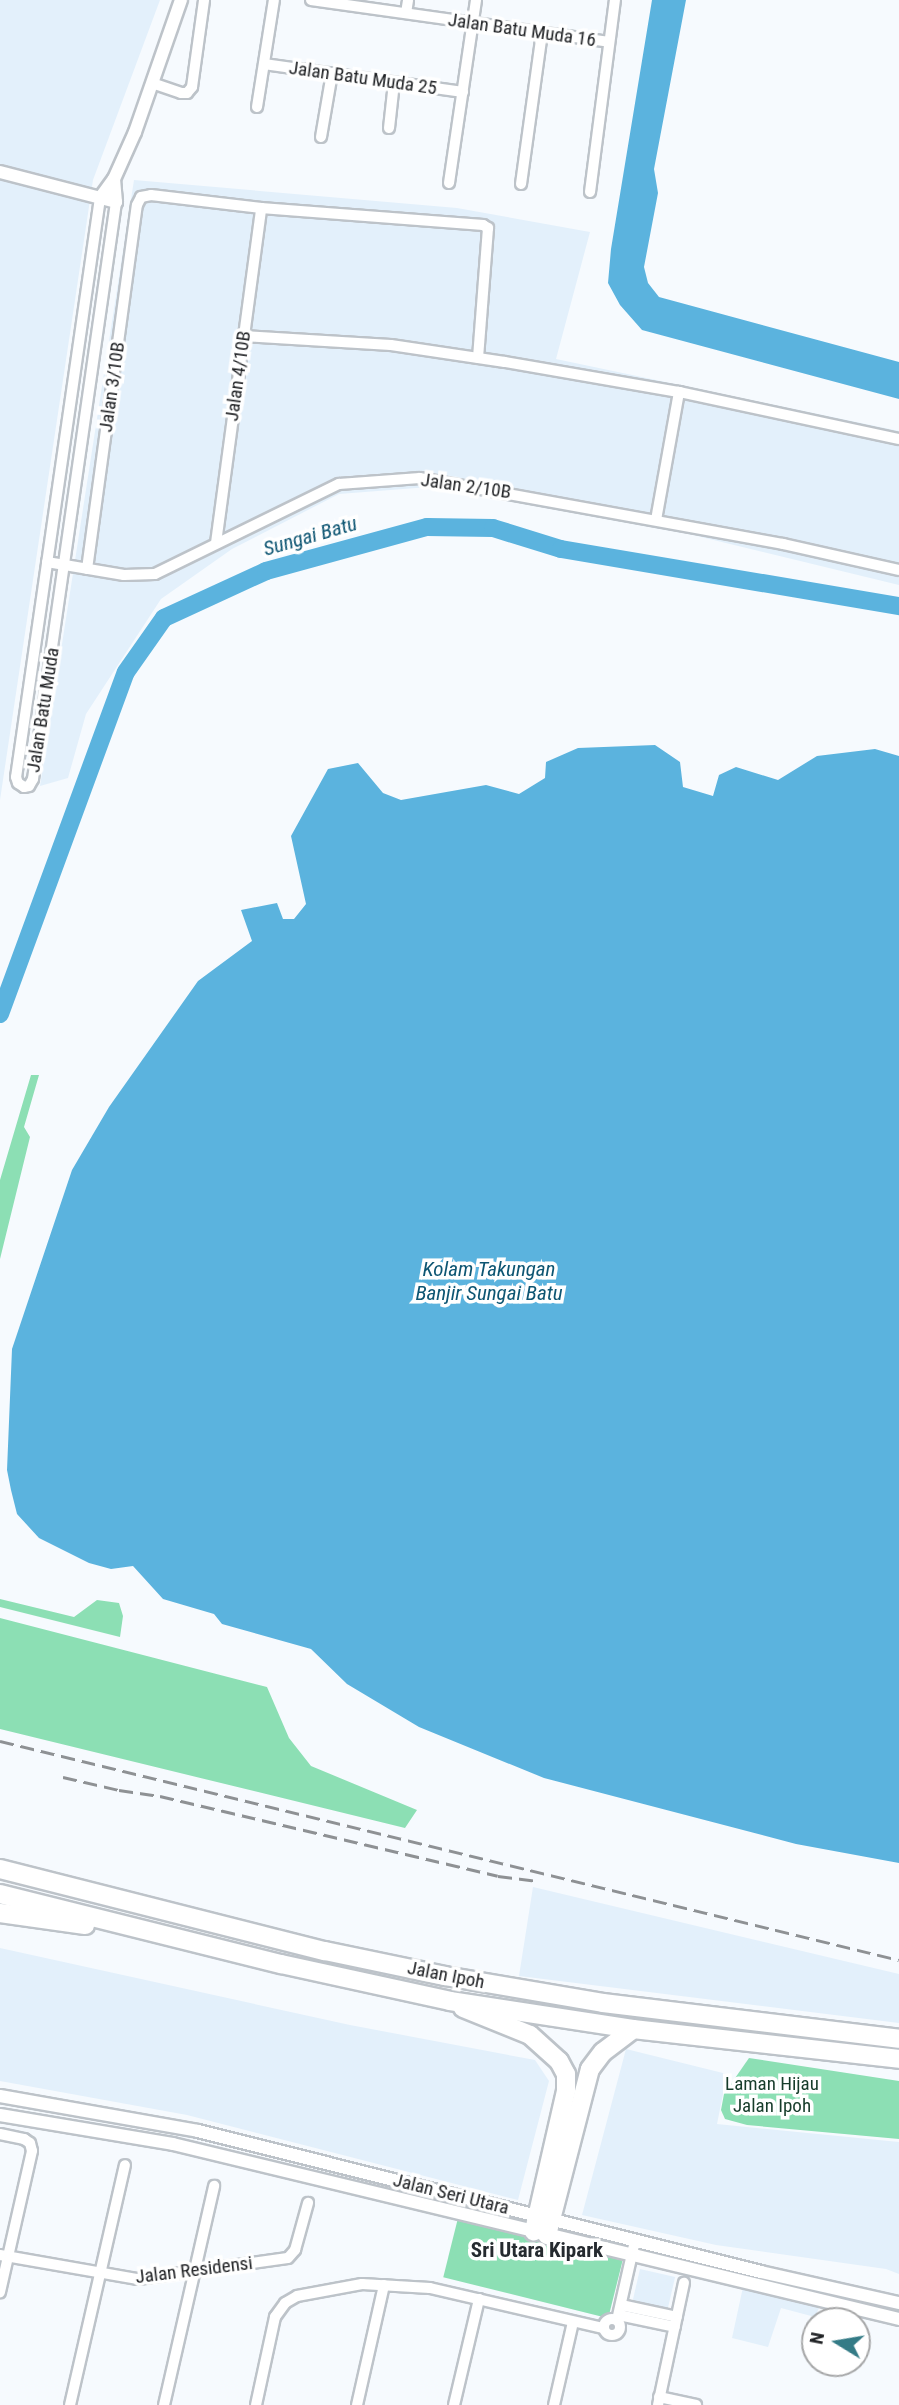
<!DOCTYPE html>
<style>
body{margin:0}
#map{position:relative;width:899px;height:2405px;overflow:hidden;background:#f6fafe;font-family:"Roboto Condensed",sans-serif}
div>[style]{position:absolute}
.built>*{inset:0;background:#e3f0fb;transform-origin:0 0}
.green>*{inset:0;background:#8cdfb4;transform-origin:0 0}
.water>*{inset:0;background:#5bb3de}
.river>*{height:18px;margin:-9px;padding:0 9px;transform-origin:9px;border-radius:9px;background:#5bb3de}
.roads{filter:drop-shadow(2px 0 #bdc3c9) drop-shadow(-2px 0 #bdc3c9) drop-shadow(0 2px #bdc3c9) drop-shadow(0 -2px #bdc3c9)}
.street>*{height:10px;margin:-5px;padding:0 5px;transform-origin:5px;border-radius:5px;background:#fff}
.street>.ring{margin:-5px;padding:0;box-sizing:content-box;background:none;border:10px solid #fff;border-radius:50%}
.secondary>*{height:12px;margin:-6px;padding:0 6px;transform-origin:6px;border-radius:6px;background:#fff}
.highway>*{height:18px;margin:-9px;padding:0 9px;transform-origin:9px;border-radius:9px;background:#fff}
.rail>*{height:2.5px;margin-top:-1.25px;transform-origin:0;background:repeating-linear-gradient(90deg,#8e9194 0 14px,transparent 0 21px)}
span{translate:-50% -50%;white-space:nowrap;text-align:center;line-height:1.15;-webkit-text-stroke:7px #fff;paint-order:stroke}
.street-label{font-size:19px;color:#202225}
.park-label{font-size:19px;color:#163c2a}
.water-label{font-size:21px;color:#0d5572;font-style:italic}
.neighbourhood-label{font-size:21px;color:#252a2f;font-weight:700}
.north{position:absolute;left:801px;top:2307px;width:70px;height:70px;box-sizing:border-box;background:#fff;border:2px solid #a6a7a8;border-radius:50%;rotate:281deg;font-size:19px;font-weight:700;line-height:28px;text-align:center;color:#202225}
.north::after{content:'';display:block;margin:auto;width:24px;height:32px;background:#347b86;clip-path:polygon(50% 0,100% 100%,50% 72%,0 100%)}
</style>
<div id="map">
<div class="built">
<div style="clip-path:polygon(0 0,160px 0,93px 180px,0 800px)"></div>
<div style="clip-path:polygon(134px 180px,457px 208px,590px 232px,556px 359px,899px 431px,899px 585px,693px 535px,429px 487px,339px 494px,232px 549px,161px 599px,86px 714px,68px 778px,40px 786px)"></div>
<div style="clip-path:polygon(533px 1887px,899px 1974px,899px 2023px,519px 1976px)"></div>
<div style="clip-path:polygon(0 1948px,350px 2025px,535px 2060px,549px 2081px,518px 2200px,187px 2115px,0 2081px)"></div>
<div style="clip-path:polygon(626px 2049px,727px 2074px,717px 2124px,899px 2142px,899px 2274px,886px 2269px,716px 2245px,582px 2215px)"></div>
<div style="left:640px;top:2269px;width:36px;height:34px;rotate:13deg"></div>
<div style="clip-path:polygon(743px 2287px,819px 2308px,815px 2317px,781px 2308px,768px 2347px,732px 2338px)"></div>
</div>
<div class="green">
<div style="clip-path:polygon(31px 1075px,39px 1075px,24px 1127px,30px 1137px,0 1259px,0 1180px)"></div>
<div style="clip-path:polygon(0 1599px,74px 1617px,97px 1600px,119px 1603px,123px 1616px,120px 1637px,0 1607px)"></div>
<div style="clip-path:polygon(0 1618px,267px 1687px,289px 1738px,311px 1766px,417px 1810px,405px 1828px,0 1729px)"></div>
<div style="clip-path:polygon(749px 2058px,899px 2081px,899px 2139px,747px 2125px,725px 2119px,721px 2110px,724px 2094px)"></div>
<div style="left:458px;top:2218px;width:170px;height:61px;rotate:14deg"></div>
</div>
<div class="water">
<div style="clip-path:polygon(652px 0,686px 0,654px 169px,658px 193px,644px 267px,648px 283px,659px 297px,899px 362px,899px 399px,642px 330px,620px 305px,608px 283px,611px 249px)"></div>
<div style="clip-path:polygon(655px 745px,680px 762px,683px 787px,713px 796px,719px 775px,736px 767px,778px 780px,817px 756px,875px 749px,899px 756px,899px 1863px,796px 1844px,544px 1778px,419px 1727px,347px 1684px,311px 1649px,222px 1624px,214px 1614px,163px 1599px,133px 1566px,111px 1569px,89px 1563px,39px 1538px,17px 1514px,11px 1490px,7px 1470px,12px 1349px,72px 1170px,109px 1107px,198px 981px,252px 941px,241px 910px,277px 903px,283px 919px,294px 919px,306px 904px,291px 836px,328px 769px,358px 763px,383px 793px,401px 800px,486px 785px,519px 794px,545px 778px,546px 762px,578px 748px)"></div>
</div>
<div class="river">
<div style="left:0;top:1014px;width:364px;rotate:-69.8deg"></div>
<div style="left:126px;top:672px;width:66px;rotate:-54.9deg"></div>
<div style="left:164px;top:618px;width:112px;rotate:-24.7deg"></div>
<div style="left:266px;top:571px;width:167px;rotate:-15.3deg"></div>
<div style="left:427px;top:527px;width:66px;rotate:0.9deg"></div>
<div style="left:493px;top:528px;width:71px;rotate:17.2deg"></div>
<div style="left:561px;top:549px;width:343px;rotate:9.6deg"></div>
</div>
<div class="roads">
<div class="street">
<div style="left:311px;top:0;width:301px;rotate:8deg"></div>
<div style="left:406px;top:13px;width:13px;rotate:-81deg"></div>
<div style="left:264px;top:64px;width:201px;rotate:8deg"></div>
<div style="left:152px;top:83px;width:31px;rotate:19deg"></div>
<div style="left:181px;top:93px;width:6px"></div>
<div style="left:187px;top:93px;width:8px;rotate:-50deg"></div>
<div style="left:192px;top:87px;width:88px;rotate:-82.1deg"></div>
<div style="left:257px;top:107px;width:108px;rotate:-81deg"></div>
<div style="left:389px;top:128px;width:45px;rotate:-83.7deg"></div>
<div style="left:321px;top:137px;width:65px;rotate:-80.2deg"></div>
<div style="left:449px;top:183px;width:185px;rotate:-81.6deg"></div>
<div style="left:521px;top:184px;width:153px;rotate:-82.1deg"></div>
<div style="left:590px;top:192px;width:194px;rotate:-82.6deg"></div>
<div style="left:100px;top:198px;width:585px;rotate:98.25deg"></div>
<div style="left:16px;top:777px;width:6px;rotate:72deg"></div>
<div style="left:18px;top:783px;width:7px;rotate:34deg"></div>
<div style="left:24px;top:787px;width:5px;rotate:-11deg"></div>
<div style="left:29px;top:786px;width:8px;rotate:-60deg"></div>
<div style="left:33px;top:779px;width:583px;rotate:-81.81deg"></div>
<div style="left:243px;top:336px;width:148px;rotate:3.5deg"></div>
<div style="left:391px;top:345px;width:115px;rotate:8.5deg"></div>
<div style="left:505px;top:362px;width:177px;rotate:9.8deg"></div>
<div style="left:679px;top:392px;width:225px;rotate:12.1deg"></div>
<div style="left:656px;top:520px;width:130px;rotate:-79.8deg"></div>
<div style="left:216px;top:543px;width:338px;rotate:-82.3deg"></div>
<div style="left:47px;top:562px;width:78px;rotate:9.6deg"></div>
<div style="left:124px;top:575px;width:31px;rotate:-2deg"></div>
<div style="left:155px;top:574px;width:205px;rotate:-26.1deg"></div>
<div style="left:339px;top:484px;width:81px;rotate:-4.2deg"></div>
<div style="left:420px;top:478px;width:369px;rotate:10.3deg"></div>
<div style="left:783px;top:544px;width:119px;rotate:12.6deg"></div>
<div style="left:87px;top:569px;width:367px;rotate:-82.2deg"></div>
<div style="left:137px;top:205px;width:9px;rotate:-63deg"></div>
<div style="left:141px;top:197px;width:10px;rotate:-11deg"></div>
<div style="left:151px;top:195px;width:111px;rotate:6.7deg"></div>
<div style="left:261px;top:208px;width:223px;rotate:4.4deg"></div>
<div style="left:483px;top:225px;width:6px;rotate:31deg"></div>
<div style="left:488px;top:228px;width:130px;rotate:94.4deg"></div>
<div style="left:0;top:2134px;width:25px;rotate:12deg"></div>
<div style="left:24px;top:2139px;width:7px;rotate:34deg"></div>
<div style="left:30px;top:2143px;width:8px;rotate:76deg"></div>
<div style="left:32px;top:2151px;width:145px;rotate:102.8deg"></div>
<div style="left:0;top:2255px;width:140px;rotate:9.9deg"></div>
<div style="left:138px;top:2279px;width:151px;rotate:-8deg"></div>
<div style="left:288px;top:2258px;width:11px;rotate:-49deg"></div>
<div style="left:295px;top:2250px;width:49px;rotate:-74.5deg"></div>
<div style="left:621px;top:2305px;width:57px;rotate:12.1deg"></div>
<div style="left:619px;top:2315px;width:57px;rotate:12.1deg"></div>
<div class="ring" style="left:604px;top:2319px;width:6px;height:6px"></div>
<div style="left:617px;top:2320px;width:81px;rotate:-77.2deg"></div>
<div style="left:659px;top:2397px;width:38px;rotate:12deg"></div>
<div style="left:70px;top:2405px;width:246px;rotate:-77.1deg"></div>
<div style="left:164px;top:2405px;width:225px;rotate:-77.1deg"></div>
<div style="left:256px;top:2405px;width:90px;rotate:-77.8deg"></div>
<div style="left:275px;top:2317px;width:17px;rotate:-54deg"></div>
<div style="left:285px;top:2303px;width:14px;rotate:-30deg"></div>
<div style="left:297px;top:2296px;width:66px;rotate:-10.5deg"></div>
<div style="left:362px;top:2284px;width:68px;rotate:3.4deg"></div>
<div style="left:430px;top:2288px;width:178px;rotate:13deg"></div>
<div style="left:357px;top:2405px;width:123px;rotate:-77.3deg"></div>
<div style="left:454px;top:2405px;width:109px;rotate:-76.7deg"></div>
<div style="left:554px;top:2405px;width:85px;rotate:-77.1deg"></div>
<div style="left:658px;top:2405px;width:125px;rotate:-78deg"></div>
</div>
<div class="secondary">
<div style="left:0;top:172px;width:120px;rotate:14.5deg"></div>
<div style="left:116px;top:202px;width:23px;rotate:-95deg"></div>
<div style="left:100px;top:198px;width:24px;rotate:-54deg"></div>
<div style="left:114px;top:179px;width:51px;rotate:-65.9deg"></div>
<div style="left:135px;top:132px;width:140px;rotate:-70.8deg"></div>
<div style="left:0;top:2096px;width:201px;rotate:10deg"></div>
<div style="left:198px;top:2131px;width:580px;rotate:14.06deg"></div>
<div style="left:761px;top:2272px;width:141px;rotate:12.7deg"></div>
<div style="left:0;top:2115px;width:175px;rotate:9.5deg"></div>
<div style="left:173px;top:2144px;width:747px;rotate:13.55deg"></div>
</div>
<div class="highway">
<div style="left:0;top:1869px;width:335px;rotate:14.2deg"></div>
<div style="left:325px;top:1951px;width:123px;rotate:11.8deg"></div>
<div style="left:445px;top:1976px;width:160px;rotate:9.7deg"></div>
<div style="left:603px;top:2003px;width:298px;rotate:6.9deg"></div>
<div style="left:0;top:1894px;width:290px;rotate:14deg"></div>
<div style="left:281px;top:1964px;width:173px;rotate:12.3deg"></div>
<div style="left:450px;top:2001px;width:185px;rotate:8.7deg"></div>
<div style="left:633px;top:2029px;width:268px;rotate:6.4deg"></div>
<div style="left:0;top:1913px;width:86px;rotate:8deg"></div>
<div style="left:463px;top:2008px;width:72px;rotate:21.9deg"></div>
<div style="left:530px;top:2035px;width:39px;rotate:42deg"></div>
<div style="left:559px;top:2061px;width:15px;rotate:62deg"></div>
<div style="left:566px;top:2074px;width:17px;rotate:90deg"></div>
<div style="left:566px;top:2091px;width:144px;rotate:102.9deg"></div>
<div style="left:547px;top:2235px;width:171px;rotate:-75.5deg"></div>
<div style="left:590px;top:2069px;width:21px;rotate:-53deg"></div>
<div style="left:603px;top:2052px;width:38px;rotate:-37deg"></div>
</div>
</div>
<div class="rail">
<div style="left:0;top:1741px;width:925px;rotate:13.69deg"></div>
<div style="left:63px;top:1777px;width:57px;rotate:13.1deg"></div>
<div style="left:119px;top:1790px;width:41px;rotate:8.3deg"></div>
<div style="left:160px;top:1796px;width:347px;rotate:13.3deg"></div>
<div style="left:498px;top:1876px;width:40px;rotate:7.1deg"></div>
</div>
<div class="street-label">
<span style="left:522px;top:30px;rotate:8deg">Jalan Batu Muda 16</span>
<span style="left:363px;top:78px;rotate:8deg">Jalan Batu Muda 25</span>
<span style="left:238px;top:376px;rotate:-82deg">Jalan 4/10B</span>
<span style="left:112px;top:387px;rotate:-82deg">Jalan 3/10B</span>
<span style="left:466px;top:486px;rotate:8deg">Jalan 2/10B</span>
<span style="left:43px;top:710px;rotate:-81deg">Jalan Batu Muda</span>
<span style="left:446px;top:1975px;rotate:11deg">Jalan Ipoh</span>
<span style="left:451px;top:2194px;rotate:14deg">Jalan Seri Utara</span>
<span style="left:194px;top:2270px;rotate:-7deg">Jalan Residensi</span>
</div>
<div class="park-label">
<span style="left:772px;top:2095px">Laman Hijau<br>Jalan Ipoh</span>
</div>
<div class="water-label">
<span style="left:310px;top:536px;rotate:-16deg">Sungai Batu</span>
<span style="left:489px;top:1281px">Kolam Takungan<br>Banjir Sungai Batu</span>
</div>
<div class="neighbourhood-label">
<span style="left:537px;top:2250px">Sri Utara Kipark</span>
</div>
<div class="north">N</div>
</div>
